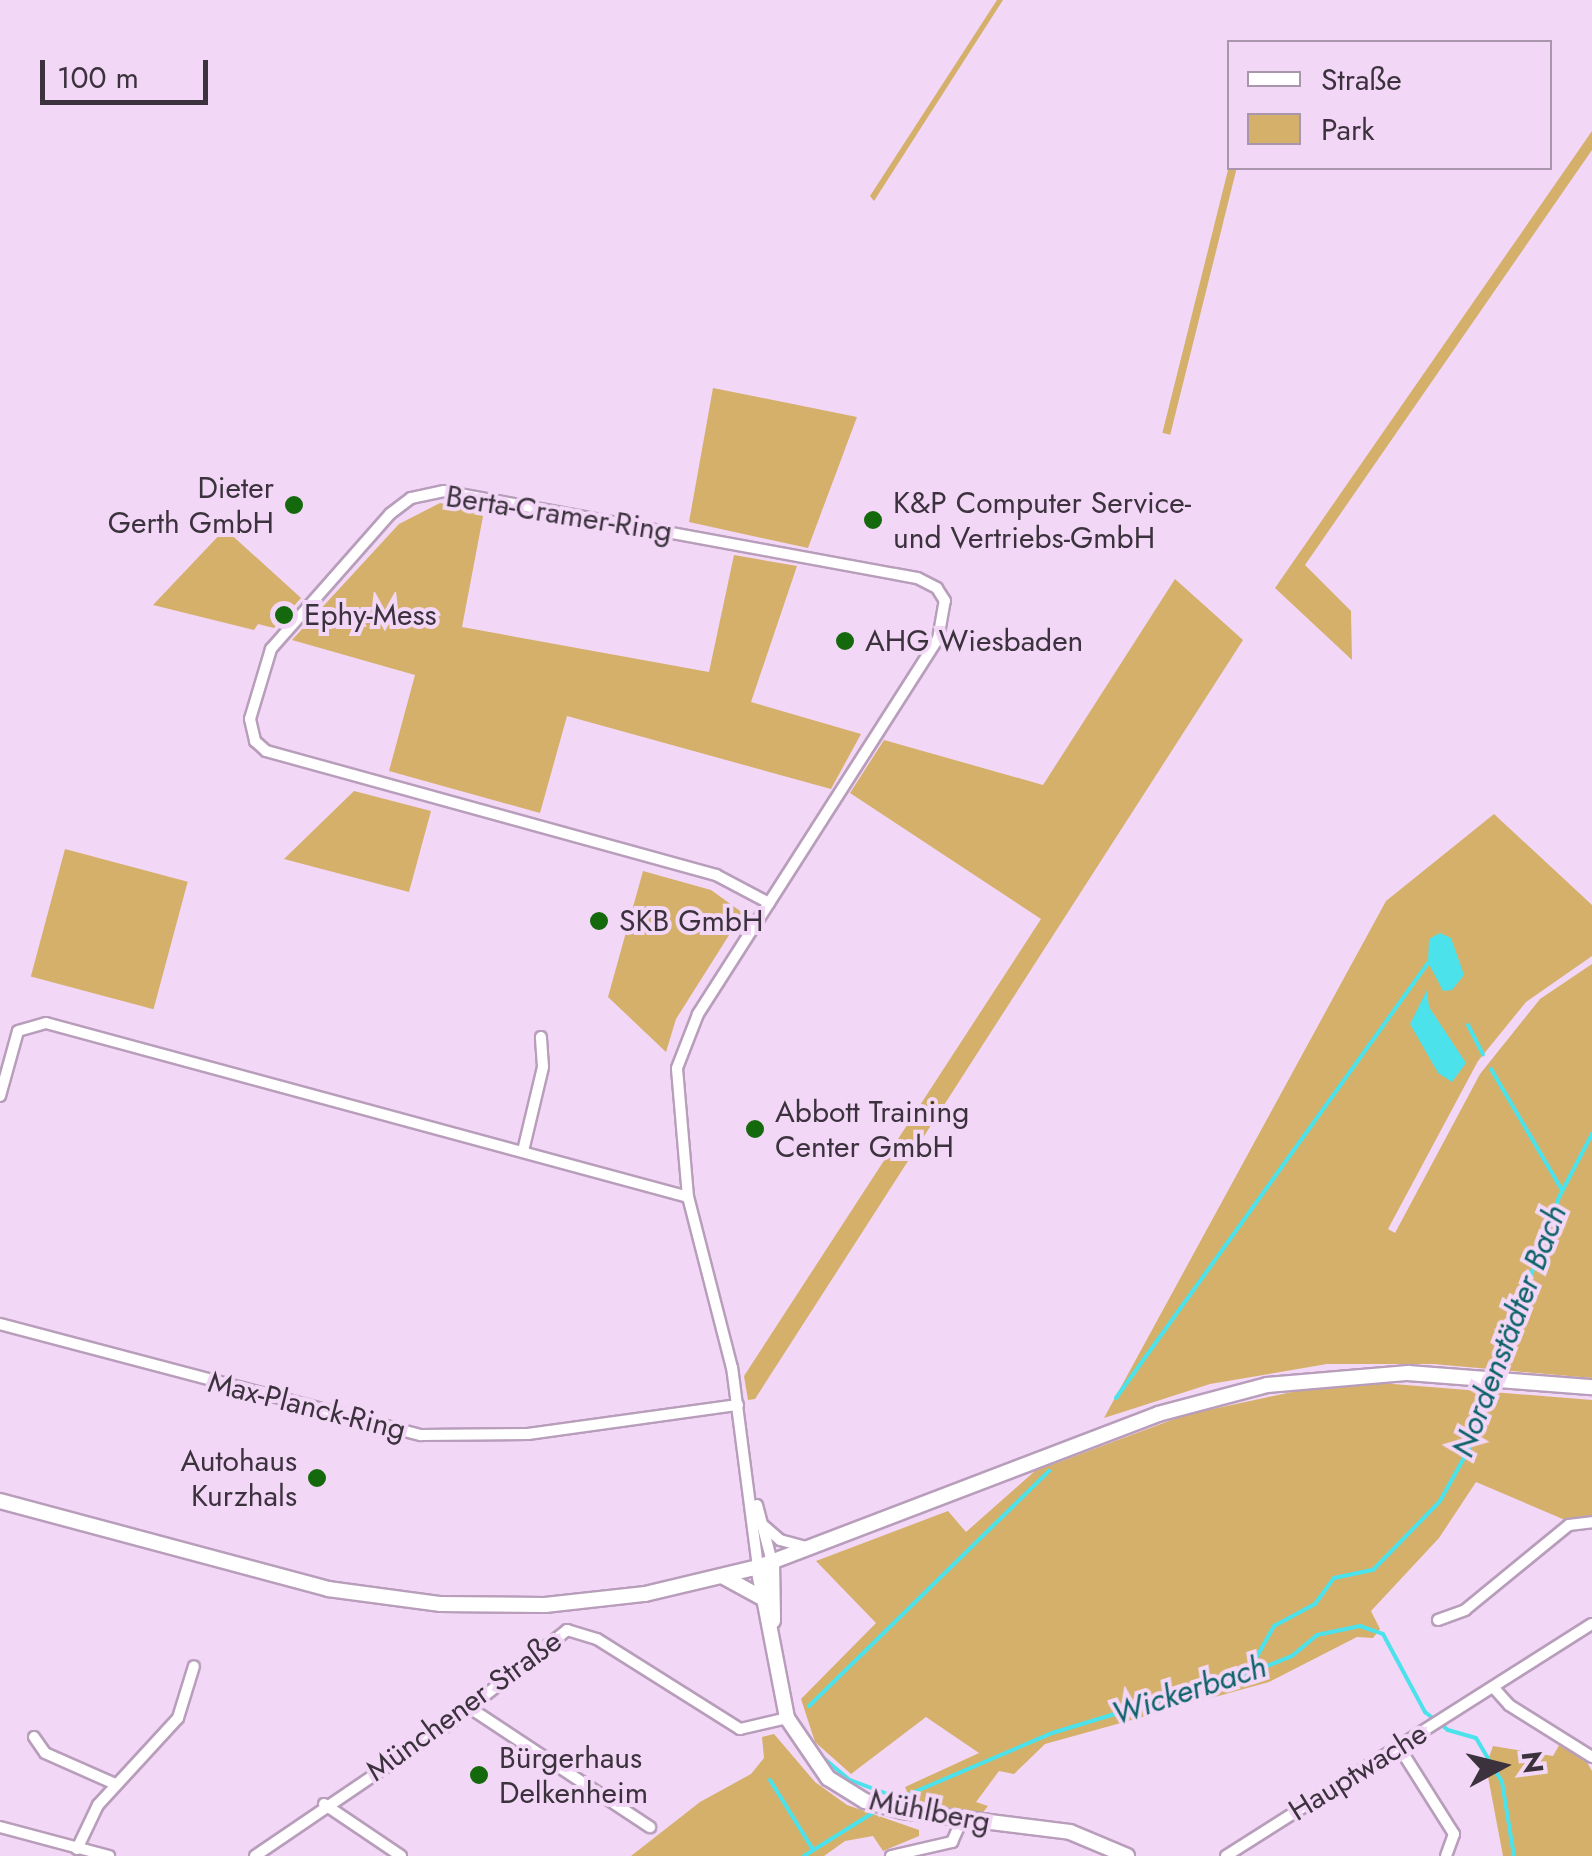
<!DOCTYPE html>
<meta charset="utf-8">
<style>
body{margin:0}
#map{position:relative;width:1592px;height:1856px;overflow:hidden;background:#f2d7f6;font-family:Jost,sans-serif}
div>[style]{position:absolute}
.green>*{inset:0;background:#d5b06b;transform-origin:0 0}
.water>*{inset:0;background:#4be2ec}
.stream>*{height:4px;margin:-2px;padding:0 2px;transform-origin:2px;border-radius:2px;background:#4be2ec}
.roads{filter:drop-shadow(2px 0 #b89ebb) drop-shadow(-2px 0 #b89ebb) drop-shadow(0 2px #b89ebb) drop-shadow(0 -2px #b89ebb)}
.street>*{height:10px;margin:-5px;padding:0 5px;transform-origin:5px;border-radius:5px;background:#fff}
.secondary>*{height:14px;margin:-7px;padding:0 7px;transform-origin:7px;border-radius:7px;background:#fff}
.dots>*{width:28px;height:28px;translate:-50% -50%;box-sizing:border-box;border:5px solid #f2d7f6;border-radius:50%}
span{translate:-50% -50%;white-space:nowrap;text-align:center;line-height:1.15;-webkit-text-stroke:8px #f2d7f6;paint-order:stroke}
.poi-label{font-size:30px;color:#3c323e}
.right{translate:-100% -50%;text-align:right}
.left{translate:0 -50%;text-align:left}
.street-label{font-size:30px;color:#3c323e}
.water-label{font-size:32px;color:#0d6369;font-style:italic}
.legend{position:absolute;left:1227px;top:40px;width:325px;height:130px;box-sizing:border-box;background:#f2d7f6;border:2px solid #a995ac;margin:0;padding:12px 18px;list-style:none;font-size:30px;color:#3c323e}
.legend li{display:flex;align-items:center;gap:20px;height:50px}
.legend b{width:50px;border:2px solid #a995ac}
.north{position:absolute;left:1452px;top:1716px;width:100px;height:100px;-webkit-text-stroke:8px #f2d7f6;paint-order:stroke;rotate:83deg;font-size:28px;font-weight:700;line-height:40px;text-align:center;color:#3c323e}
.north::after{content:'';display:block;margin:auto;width:35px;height:45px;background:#3c323e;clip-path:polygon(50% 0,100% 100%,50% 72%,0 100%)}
.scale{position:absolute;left:40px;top:60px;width:168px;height:45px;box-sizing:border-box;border:5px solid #3c323e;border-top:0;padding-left:12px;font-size:30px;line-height:35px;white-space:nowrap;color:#3c323e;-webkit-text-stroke:8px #f2d7f6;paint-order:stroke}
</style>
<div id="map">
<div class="green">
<div style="clip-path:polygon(997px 0,1003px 0,874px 201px,870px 196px)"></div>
<div style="clip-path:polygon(1592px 131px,1592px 150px,1305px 565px,1351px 611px,1352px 660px,1275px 588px)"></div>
<div style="left:1229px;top:166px;width:8px;height:275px;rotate:14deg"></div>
<div style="clip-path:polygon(713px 388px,857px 417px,808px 548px,689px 522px)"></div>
<div style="clip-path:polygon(440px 503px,484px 511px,462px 627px,709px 672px,734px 555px,797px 566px,751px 702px,861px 734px,831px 789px,567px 716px,540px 813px,389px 771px,415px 675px,292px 640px,399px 524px)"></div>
<div style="clip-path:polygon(225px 529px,301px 598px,274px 628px,258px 624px,254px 630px,153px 605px)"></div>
<div style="clip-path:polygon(1175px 579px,1243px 640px,755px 1399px,748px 1400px,744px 1376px,1041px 919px,850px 793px,884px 740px,1043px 785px)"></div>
<div style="clip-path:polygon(354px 791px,431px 811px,409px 892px,284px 859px)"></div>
<div style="clip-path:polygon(1494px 814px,1592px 905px,1592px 956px,1526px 1002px,1478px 1061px,1388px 1229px,1395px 1233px,1480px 1074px,1540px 999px,1592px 964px,1592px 1378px,1433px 1364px,1327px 1364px,1210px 1384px,1104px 1418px,1386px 901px)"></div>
<div style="left:65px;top:849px;width:127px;height:132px;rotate:15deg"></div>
<div style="clip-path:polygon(643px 871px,711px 890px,743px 913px,676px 1019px,666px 1052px,608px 997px)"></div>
<div style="clip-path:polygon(1381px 1383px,1592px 1400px,1592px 1517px,1565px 1520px,1476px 1482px,1439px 1538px,1371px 1611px,1380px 1629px,1373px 1638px,1357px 1637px,1269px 1682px,1045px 1744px,1014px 1774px,999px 1771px,976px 1802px,988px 1806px,981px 1815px,910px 1799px,905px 1787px,979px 1753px,926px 1717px,851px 1774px,815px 1742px,801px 1699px,876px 1623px,816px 1561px,948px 1511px,966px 1532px,1035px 1471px,1185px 1415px,1310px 1388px)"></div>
<div style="clip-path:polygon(774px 1734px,815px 1782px,847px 1805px,919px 1830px,919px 1836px,883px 1851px,873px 1836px,845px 1841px,824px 1856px,631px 1856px,700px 1802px,751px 1774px,764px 1758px,762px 1737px)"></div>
<div style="clip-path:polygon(1561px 1742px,1582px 1754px,1592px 1771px,1592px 1856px,1503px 1856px,1486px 1766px,1493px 1746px,1553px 1756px)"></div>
</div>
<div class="water">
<div style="clip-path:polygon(1440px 933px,1451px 938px,1464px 975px,1452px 990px,1443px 991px,1428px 962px,1429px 939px)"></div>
<div style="clip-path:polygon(1427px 990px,1429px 1007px,1466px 1063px,1452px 1082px,1438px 1073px,1410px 1024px)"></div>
</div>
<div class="stream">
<div style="left:1468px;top:1025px;width:33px;rotate:63deg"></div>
<div style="left:1491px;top:1069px;width:140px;rotate:59.6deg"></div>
<div style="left:1495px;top:1374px;width:188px;rotate:-70.1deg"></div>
<div style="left:1559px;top:1197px;width:71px;rotate:-62.4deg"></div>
<div style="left:1116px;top:1398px;width:535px;rotate:-54.35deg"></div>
<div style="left:1247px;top:1674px;width:55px;rotate:-60.6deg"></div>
<div style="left:1274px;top:1626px;width:47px;rotate:-28.2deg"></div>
<div style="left:1315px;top:1604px;width:32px;rotate:-54deg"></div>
<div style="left:1334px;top:1578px;width:40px;rotate:-12deg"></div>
<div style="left:1373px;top:1570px;width:96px;rotate:-45.8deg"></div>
<div style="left:1440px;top:1501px;width:62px;rotate:-60.9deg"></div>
<div style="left:1470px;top:1447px;width:68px;rotate:-71deg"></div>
<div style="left:809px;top:1706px;width:336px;rotate:-44.4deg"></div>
<div style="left:821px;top:1756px;width:38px;rotate:40deg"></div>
<div style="left:850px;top:1780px;width:51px;rotate:20.6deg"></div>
<div style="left:770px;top:1780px;width:80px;rotate:58.3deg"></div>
<div style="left:891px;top:1802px;width:175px;rotate:-23.2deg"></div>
<div style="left:1052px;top:1733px;width:204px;rotate:-16.8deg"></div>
<div style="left:1247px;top:1674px;width:48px;rotate:-21.8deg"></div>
<div style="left:1292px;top:1656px;width:33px;rotate:-40deg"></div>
<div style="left:1317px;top:1635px;width:44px;rotate:-11.8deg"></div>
<div style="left:1360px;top:1626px;width:24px;rotate:19deg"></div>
<div style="left:1383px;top:1634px;width:89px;rotate:61.7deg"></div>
<div style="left:1425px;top:1712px;width:29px;rotate:38deg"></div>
<div style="left:1448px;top:1730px;width:29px;rotate:16deg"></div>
<div style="left:1476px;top:1738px;width:51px;rotate:59.4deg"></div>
<div style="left:1502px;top:1782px;width:75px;rotate:80.8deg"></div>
<div style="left:804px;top:1856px;width:89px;rotate:-32.1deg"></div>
</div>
<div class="roads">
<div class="street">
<div style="left:0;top:1096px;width:67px;rotate:-74.5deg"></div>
<div style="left:18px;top:1031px;width:29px;rotate:-16deg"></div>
<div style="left:46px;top:1023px;width:665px;rotate:15.16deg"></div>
<div style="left:523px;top:1151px;width:86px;rotate:-76.6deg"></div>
<div style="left:543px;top:1067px;width:30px;rotate:-94deg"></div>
<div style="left:0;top:1324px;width:435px;rotate:14.8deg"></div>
<div style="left:421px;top:1435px;width:107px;rotate:-0.5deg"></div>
<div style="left:528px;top:1434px;width:212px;rotate:-7.9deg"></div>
<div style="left:757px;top:1505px;width:59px;rotate:75.3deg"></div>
<div style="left:764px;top:1526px;width:21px;rotate:41deg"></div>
<div style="left:780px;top:1540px;width:27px;rotate:15deg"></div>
<div style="left:758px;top:1567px;width:201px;rotate:-97.4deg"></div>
<div style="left:732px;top:1368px;width:177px;rotate:-104.4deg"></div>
<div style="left:688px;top:1197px;width:129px;rotate:-94.9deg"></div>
<div style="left:677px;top:1068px;width:58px;rotate:-68.7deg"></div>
<div style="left:698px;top:1014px;width:445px;rotate:-57.4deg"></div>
<div style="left:938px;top:639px;width:39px;rotate:-80deg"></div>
<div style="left:945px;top:601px;width:15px;rotate:-122deg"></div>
<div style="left:937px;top:588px;width:22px;rotate:-153deg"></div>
<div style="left:917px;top:578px;width:481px;rotate:-169.6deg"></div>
<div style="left:444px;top:491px;width:34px;rotate:168deg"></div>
<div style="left:411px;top:498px;width:26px;rotate:143deg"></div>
<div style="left:390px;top:514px;width:180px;rotate:131.4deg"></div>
<div style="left:271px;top:649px;width:73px;rotate:106.7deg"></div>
<div style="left:250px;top:719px;width:23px;rotate:77deg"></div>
<div style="left:255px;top:741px;width:15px;rotate:42deg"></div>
<div style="left:266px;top:751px;width:467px;rotate:15.4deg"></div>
<div style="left:716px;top:875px;width:60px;rotate:27.8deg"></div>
<div style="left:1438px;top:1620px;width:29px;rotate:-20deg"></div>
<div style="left:1465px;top:1610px;width:134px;rotate:-39.3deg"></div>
<div style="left:1569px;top:1525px;width:23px;rotate:-7deg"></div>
<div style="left:1493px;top:1687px;width:24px;rotate:48deg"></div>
<div style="left:1509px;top:1705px;width:98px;rotate:32.1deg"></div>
<div style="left:470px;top:1708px;width:216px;rotate:33.5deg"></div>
<div style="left:34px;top:1737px;width:19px;rotate:55deg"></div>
<div style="left:45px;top:1753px;width:77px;rotate:23.9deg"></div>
<div style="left:1399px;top:1747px;width:103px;rotate:57.7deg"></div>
<div style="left:1454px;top:1834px;width:23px;rotate:110deg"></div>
<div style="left:324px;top:1804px;width:93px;rotate:34deg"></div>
<div style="left:0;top:1827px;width:113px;rotate:14.9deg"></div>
<div style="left:77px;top:1849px;width:49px;rotate:-64.5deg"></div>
<div style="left:98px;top:1805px;width:118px;rotate:-47.4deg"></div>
<div style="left:178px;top:1718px;width:54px;rotate:-72.9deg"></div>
<div style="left:255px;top:1856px;width:235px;rotate:-34.2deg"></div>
<div style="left:449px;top:1724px;width:151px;rotate:-38.5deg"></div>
<div style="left:567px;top:1630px;width:31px;rotate:17deg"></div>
<div style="left:597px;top:1639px;width:169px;rotate:32.2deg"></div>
<div style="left:740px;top:1729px;width:48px;rotate:-13.2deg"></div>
<div style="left:891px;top:1856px;width:63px;rotate:-12.9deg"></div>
<div style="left:952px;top:1842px;width:22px;rotate:-66deg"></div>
<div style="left:1226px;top:1856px;width:433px;rotate:-32.4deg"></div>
</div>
<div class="secondary">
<div style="left:0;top:1501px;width:340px;rotate:15deg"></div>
<div style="left:328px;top:1589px;width:114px;rotate:7.6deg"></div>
<div style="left:441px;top:1604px;width:104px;rotate:0.6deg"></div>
<div style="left:545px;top:1605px;width:101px;rotate:-6.3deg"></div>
<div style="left:645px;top:1594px;width:116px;rotate:-13.4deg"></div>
<div style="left:758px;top:1567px;width:428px;rotate:-20.9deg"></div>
<div style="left:1158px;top:1414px;width:113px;rotate:-14.9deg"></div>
<div style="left:1267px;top:1385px;width:142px;rotate:-4.9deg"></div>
<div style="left:1408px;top:1373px;width:185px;rotate:4.4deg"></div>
<div style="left:772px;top:1562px;width:59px;rotate:89deg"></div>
<div style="left:758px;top:1567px;width:154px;rotate:79.1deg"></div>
<div style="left:787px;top:1718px;width:73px;rotate:55.7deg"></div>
<div style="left:828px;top:1778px;width:44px;rotate:31.9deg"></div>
<div style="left:865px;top:1801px;width:38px;rotate:15deg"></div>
<div style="left:902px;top:1811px;width:169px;rotate:7.1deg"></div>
<div style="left:1070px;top:1832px;width:62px;rotate:22.8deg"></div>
<div style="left:724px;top:1577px;width:46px;rotate:28.8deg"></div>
</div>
</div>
<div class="dots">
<div style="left:294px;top:505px;background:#15690d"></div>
<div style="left:873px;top:520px;background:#15690d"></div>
<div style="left:284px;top:615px;background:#15690d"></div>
<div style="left:845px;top:641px;background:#15690d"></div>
<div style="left:599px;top:921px;background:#15690d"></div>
<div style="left:755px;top:1129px;background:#15690d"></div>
<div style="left:317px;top:1478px;background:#15690d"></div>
<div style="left:479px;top:1775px;background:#15690d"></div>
</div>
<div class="poi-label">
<span class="right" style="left:274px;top:505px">Dieter<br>Gerth GmbH</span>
<span class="left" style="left:893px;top:520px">K&amp;P Computer Service-<br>und Vertriebs-GmbH</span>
<span class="left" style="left:304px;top:615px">Ephy-Mess</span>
<span class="left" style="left:865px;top:641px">AHG Wiesbaden</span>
<span class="left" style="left:619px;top:921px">SKB GmbH</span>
<span class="left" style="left:775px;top:1129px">Abbott Training<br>Center GmbH</span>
<span class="right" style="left:297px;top:1478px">Autohaus<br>Kurzhals</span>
<span class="left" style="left:499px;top:1775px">Bürgerhaus<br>Delkenheim</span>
</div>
<div class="street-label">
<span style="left:559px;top:514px;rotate:9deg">Berta-Cramer-Ring</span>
<span style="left:307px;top:1406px;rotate:14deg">Max-Planck-Ring</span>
<span style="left:464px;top:1706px;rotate:-36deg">Münchener Straße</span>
<span style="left:1358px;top:1772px;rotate:-32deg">Hauptwache</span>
<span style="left:930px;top:1811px;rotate:11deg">Mühlberg</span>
</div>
<div class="water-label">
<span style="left:1509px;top:1331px;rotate:-69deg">Nordenstädter Bach</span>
<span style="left:1189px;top:1690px;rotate:-18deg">Wickerbach</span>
</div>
<ul class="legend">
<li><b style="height:12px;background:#fff"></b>Straße</li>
<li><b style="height:28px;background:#d5b06b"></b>Park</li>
</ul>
<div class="north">N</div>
<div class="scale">100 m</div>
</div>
